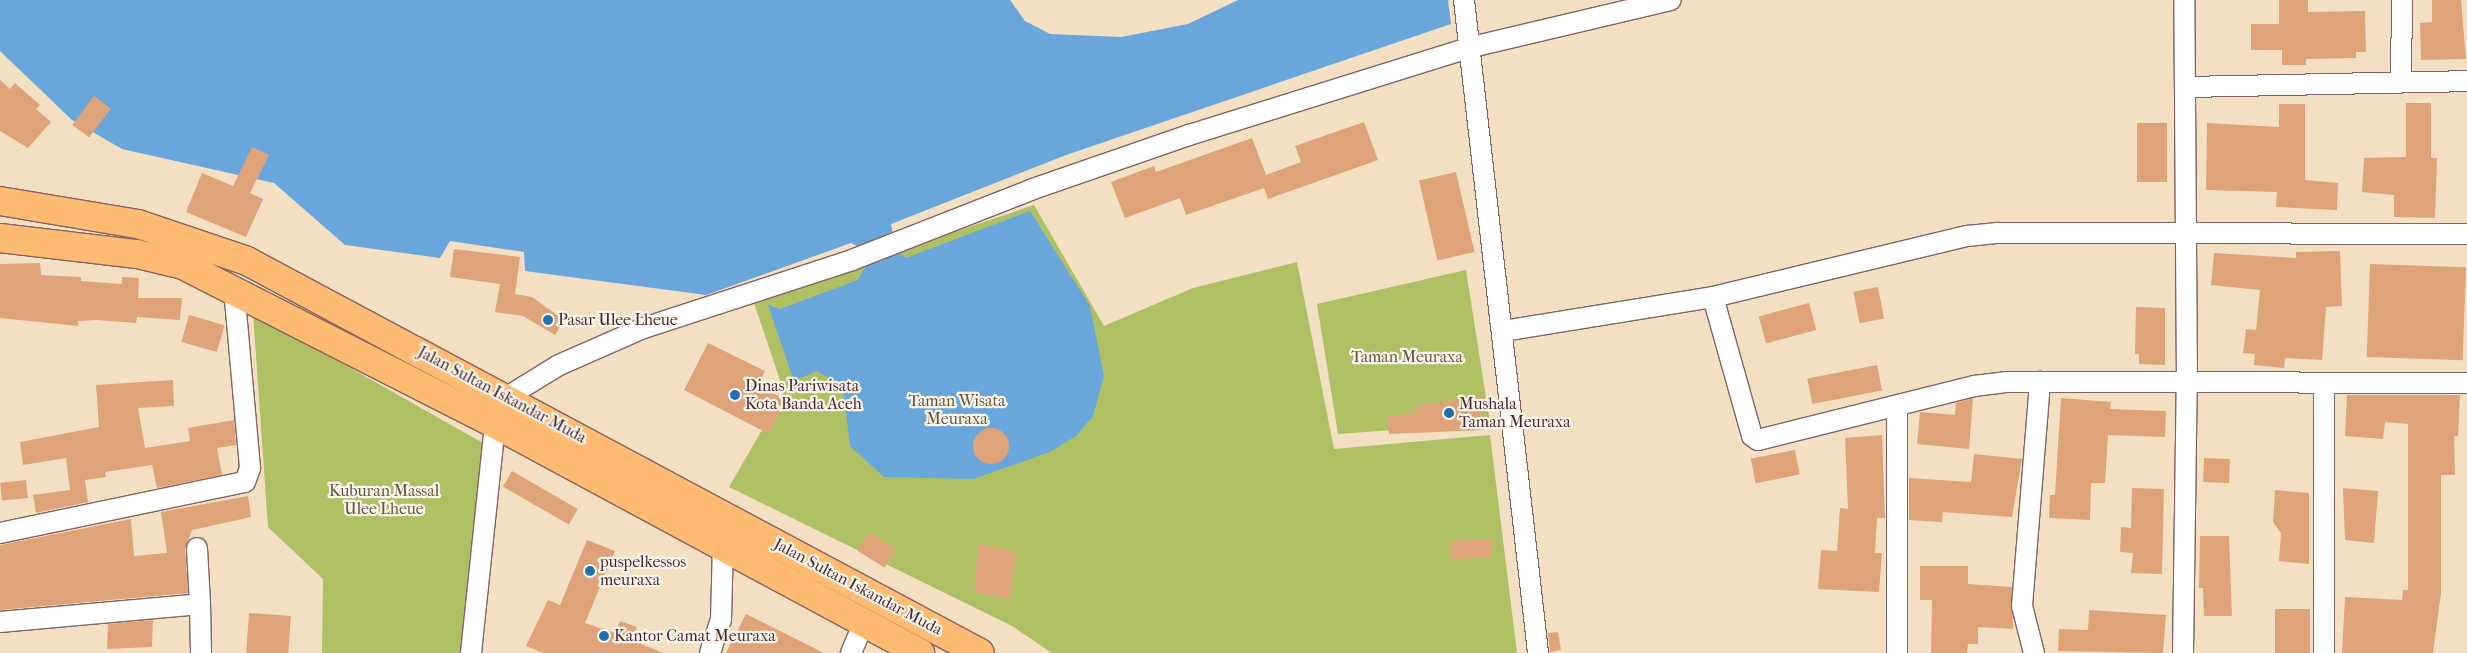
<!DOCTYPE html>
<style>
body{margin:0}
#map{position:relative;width:2467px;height:653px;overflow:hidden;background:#f3dfc2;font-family:"IM FELL French Canon",serif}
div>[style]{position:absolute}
.green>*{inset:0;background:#afc064}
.water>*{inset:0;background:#69a6db}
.building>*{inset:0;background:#dfa379;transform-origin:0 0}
.round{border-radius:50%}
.roads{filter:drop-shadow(1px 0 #856260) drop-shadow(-1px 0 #856260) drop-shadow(0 1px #856260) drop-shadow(0 -1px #856260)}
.minor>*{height:20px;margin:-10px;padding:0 10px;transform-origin:10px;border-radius:10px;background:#fff}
.highway>*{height:28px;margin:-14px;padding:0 14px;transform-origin:14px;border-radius:14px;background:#febb71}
.dots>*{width:14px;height:14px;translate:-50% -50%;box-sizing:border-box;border:2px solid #fbf7ec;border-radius:50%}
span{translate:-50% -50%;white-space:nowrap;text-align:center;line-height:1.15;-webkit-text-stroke:4.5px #fbf7ec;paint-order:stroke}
.poi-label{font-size:16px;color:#4a1f2b}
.left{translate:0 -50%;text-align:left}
.park-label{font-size:16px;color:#684f3c}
.street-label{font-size:16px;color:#4a1f2b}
</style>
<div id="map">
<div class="green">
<div style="clip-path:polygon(1034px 205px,1104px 326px,1193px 288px,1297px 262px,1334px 449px,1490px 435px,1517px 653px,1052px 653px,1012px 626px,729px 487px,784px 392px,753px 300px)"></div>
<div style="clip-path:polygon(1466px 270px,1490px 423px,1338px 434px,1317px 304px)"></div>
<div style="clip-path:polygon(253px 313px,490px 447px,468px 653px,322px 653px,323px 579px,268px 527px)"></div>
</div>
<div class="water">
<div style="clip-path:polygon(0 0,1010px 0,1025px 21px,1050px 34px,1121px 37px,1188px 24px,1238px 0,1448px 0,1451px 24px,1066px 155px,891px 224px,896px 250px,906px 258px,1030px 211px,1090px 306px,1104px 376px,1093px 416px,1076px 436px,1050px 452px,973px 479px,884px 477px,850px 446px,844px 396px,837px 383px,817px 371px,794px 381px,768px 305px,780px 309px,858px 280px,867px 264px,861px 248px,851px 243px,706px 295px,525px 271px,524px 252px,450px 241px,440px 258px,345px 245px,274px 183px,122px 149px,72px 120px,0 51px)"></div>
</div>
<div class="building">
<div style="clip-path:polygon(2279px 0,2308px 0,2308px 12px,2365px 11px,2366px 52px,2356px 52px,2356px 58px,2306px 59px,2306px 65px,2282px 65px,2282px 50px,2251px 50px,2251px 24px,2279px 24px)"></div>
<div style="clip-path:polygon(2432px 0,2461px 0,2466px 59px,2421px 60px,2420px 23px,2432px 22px)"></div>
<div style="clip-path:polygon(0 80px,10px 89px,15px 83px,40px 105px,36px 109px,51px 122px,28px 148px,0 131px)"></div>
<div style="left:94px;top:96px;width:21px;height:36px;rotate:37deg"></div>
<div style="clip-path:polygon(2406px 103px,2431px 103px,2431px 158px,2437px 158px,2435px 218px,2394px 217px,2394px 195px,2362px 192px,2364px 158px,2406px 157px)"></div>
<div style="clip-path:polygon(2279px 104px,2305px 104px,2305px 180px,2338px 183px,2337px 210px,2276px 207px,2277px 192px,2206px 190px,2207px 123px,2279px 127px)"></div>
<div style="clip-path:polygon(1364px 122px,1378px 160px,1268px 199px,1264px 188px,1186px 215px,1180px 198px,1125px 218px,1111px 182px,1154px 166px,1156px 172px,1252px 138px,1266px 175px,1301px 162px,1295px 146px)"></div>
<div style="left:2137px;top:123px;width:30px;height:59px"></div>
<div style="clip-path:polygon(252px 147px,269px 155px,250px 193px,263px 199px,246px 237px,186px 212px,202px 173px,233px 186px)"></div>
<div style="left:1456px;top:172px;width:82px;height:38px;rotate:77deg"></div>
<div style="clip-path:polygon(454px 249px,520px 257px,515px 294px,532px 297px,564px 320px,555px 335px,523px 316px,495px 312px,500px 284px,450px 277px)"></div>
<div style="clip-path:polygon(2340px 251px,2342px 306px,2326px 307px,2322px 360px,2285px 358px,2284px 368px,2254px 365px,2255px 354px,2243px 353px,2246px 329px,2256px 330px,2260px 290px,2211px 285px,2214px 253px,2296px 258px,2296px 252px)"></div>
<div style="clip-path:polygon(40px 263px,41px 275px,81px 277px,81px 281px,122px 284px,122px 277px,139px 278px,138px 298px,182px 298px,180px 320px,137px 317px,136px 323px,97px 320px,78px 321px,78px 326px,0 318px,0 264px)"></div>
<div style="left:2370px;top:264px;width:96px;height:93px;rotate:2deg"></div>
<div style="left:1878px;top:287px;width:32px;height:25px;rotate:79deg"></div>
<div style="left:1809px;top:303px;width:28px;height:52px;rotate:75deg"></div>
<div style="clip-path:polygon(2136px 307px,2165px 308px,2165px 365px,2139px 364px,2139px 354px,2135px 354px)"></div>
<div style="left:189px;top:315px;width:37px;height:28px;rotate:16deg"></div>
<div style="clip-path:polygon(708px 343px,765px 371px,758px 385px,786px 400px,769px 434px,684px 390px)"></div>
<div style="left:1877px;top:365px;width:26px;height:71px;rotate:79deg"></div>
<div style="clip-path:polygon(173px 380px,174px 406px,138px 408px,145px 448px,190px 441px,188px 428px,234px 420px,236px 445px,217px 448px,222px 475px,157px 488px,152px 465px,105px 472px,106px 477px,85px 480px,88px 502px,36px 513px,33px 495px,70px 490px,66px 458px,23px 465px,20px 442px,99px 427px,96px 385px)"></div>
<div style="clip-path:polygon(2347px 395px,2460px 395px,2458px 436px,2454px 436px,2455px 475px,2441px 475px,2441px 593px,2433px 653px,2342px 653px,2345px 597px,2402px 600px,2403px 590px,2408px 590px,2408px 424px,2385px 422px,2383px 439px,2345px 436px)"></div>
<div style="clip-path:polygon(1481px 396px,1484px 430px,1389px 434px,1387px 416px,1416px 413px,1415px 406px)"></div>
<div style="clip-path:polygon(1973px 398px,1969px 449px,1917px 444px,1920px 412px,1955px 415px,1956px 403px)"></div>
<div style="clip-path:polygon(2061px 398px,2111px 402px,2110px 409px,2166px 411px,2165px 437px,2108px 435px,2105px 483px,2091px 483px,2090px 520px,2049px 518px,2050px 495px,2055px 495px)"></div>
<div class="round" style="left:973px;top:428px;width:36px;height:36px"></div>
<div style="clip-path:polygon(1882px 435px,1885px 518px,1877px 518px,1875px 553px,1882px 553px,1879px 592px,1818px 589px,1821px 550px,1837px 551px,1840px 508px,1848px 509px,1845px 438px)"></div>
<div style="left:1795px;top:450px;width:25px;height:45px;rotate:79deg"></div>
<div style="clip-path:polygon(1974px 454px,2022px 459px,2012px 517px,1943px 512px,1942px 522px,1909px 520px,1909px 478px,1971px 482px)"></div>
<div style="left:2204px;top:458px;width:26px;height:24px;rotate:2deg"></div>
<div style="left:512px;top:471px;width:76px;height:18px;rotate:30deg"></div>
<div style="left:26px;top:480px;width:18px;height:26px;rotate:84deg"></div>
<div style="clip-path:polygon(2132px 488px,2164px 489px,2162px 574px,2131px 573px,2133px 553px,2120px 552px,2121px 527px,2131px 528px)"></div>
<div style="clip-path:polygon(2343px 488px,2378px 491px,2374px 543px,2345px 540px)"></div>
<div style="clip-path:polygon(2275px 490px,2309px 493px,2309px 564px,2279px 561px,2281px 533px,2273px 522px)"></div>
<div style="clip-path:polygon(248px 496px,251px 517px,192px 530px,185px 549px,188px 593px,0 610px,0 545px,131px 519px,134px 556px,167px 553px,161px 512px)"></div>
<div style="left:869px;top:532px;width:32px;height:22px;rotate:32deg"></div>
<div style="clip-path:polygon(2200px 536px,2229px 536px,2232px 616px,2204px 616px,2203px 588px,2199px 588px)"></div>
<div style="left:1491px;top:539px;width:18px;height:41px;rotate:87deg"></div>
<div style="clip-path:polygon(587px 540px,615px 551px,585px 623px,615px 633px,620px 621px,637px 627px,632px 640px,663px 653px,543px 653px,526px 646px,548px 600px,560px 605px)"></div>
<div style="clip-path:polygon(978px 544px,1016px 552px,1010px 599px,975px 592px)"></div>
<div style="clip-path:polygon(1920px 566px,1968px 566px,1968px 584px,2012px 587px,2013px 629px,1978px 627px,1978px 644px,1968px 644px,1967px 653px,1931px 653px,1932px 600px,1920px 600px)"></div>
<div style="left:2275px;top:609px;width:35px;height:44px"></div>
<div style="clip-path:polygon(2089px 610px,2166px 615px,2163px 653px,2058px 651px,2059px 629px,2088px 630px)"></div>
<div style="left:249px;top:613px;width:42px;height:40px;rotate:4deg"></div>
<div style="clip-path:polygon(746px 614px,824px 653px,726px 653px)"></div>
<div style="clip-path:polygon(153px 620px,152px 647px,107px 649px,108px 624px)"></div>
<div style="clip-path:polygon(1558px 632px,1561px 650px,1550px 652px,1548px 633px)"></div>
</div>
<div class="roads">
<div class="minor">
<div style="left:1464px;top:0;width:657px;rotate:83.53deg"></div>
<div style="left:2401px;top:80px;width:80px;rotate:-89.3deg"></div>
<div style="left:2187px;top:87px;width:280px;rotate:-1.2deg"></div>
<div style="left:1713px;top:297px;width:144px;rotate:74.3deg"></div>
<div style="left:1752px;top:436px;width:7px;rotate:34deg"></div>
<div style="left:1758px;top:440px;width:223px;rotate:-14deg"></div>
<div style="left:1974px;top:386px;width:32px;rotate:-7deg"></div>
<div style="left:2006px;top:382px;width:461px;rotate:0.1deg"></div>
<div style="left:1503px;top:331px;width:213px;rotate:-9.2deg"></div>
<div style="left:1713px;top:297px;width:262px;rotate:-13.5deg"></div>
<div style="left:1968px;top:236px;width:30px;rotate:-6deg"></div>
<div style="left:1998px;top:233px;width:469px;rotate:0.1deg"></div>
<div style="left:2324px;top:385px;width:268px;rotate:90deg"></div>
<div style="left:507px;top:397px;width:61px;rotate:-31.6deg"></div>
<div style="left:559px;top:365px;width:90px;rotate:-23.7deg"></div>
<div style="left:641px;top:329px;width:222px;rotate:-18.1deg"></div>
<div style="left:852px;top:260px;width:194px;rotate:-21.4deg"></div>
<div style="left:1033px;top:189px;width:165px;rotate:-19.1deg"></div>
<div style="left:1189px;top:135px;width:296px;rotate:-17.3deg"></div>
<div style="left:1472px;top:47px;width:204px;rotate:-13.3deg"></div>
<div style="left:0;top:533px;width:250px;rotate:-11.8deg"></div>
<div style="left:245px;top:482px;width:15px;rotate:-70deg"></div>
<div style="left:250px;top:468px;width:179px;rotate:-95.1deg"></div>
<div style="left:200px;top:604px;width:49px;rotate:88.8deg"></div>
<div style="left:0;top:622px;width:201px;rotate:-5.1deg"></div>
<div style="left:200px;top:604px;width:56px;rotate:-93.1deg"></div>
<div style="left:471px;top:653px;width:230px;rotate:-84deg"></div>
<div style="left:710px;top:653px;width:35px;rotate:-72deg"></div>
<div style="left:721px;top:620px;width:74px;rotate:-88.5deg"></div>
<div style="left:851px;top:653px;width:33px;rotate:-67deg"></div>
<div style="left:1897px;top:653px;width:246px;rotate:-90deg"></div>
<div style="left:2034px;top:653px;width:49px;rotate:-104.3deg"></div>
<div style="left:2022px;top:606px;width:225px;rotate:-85.4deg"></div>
<div style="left:2183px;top:653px;width:270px;rotate:-89.2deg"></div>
<div style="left:2187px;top:383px;width:383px;rotate:-90.4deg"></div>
</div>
<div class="highway">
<div style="left:0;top:201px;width:140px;rotate:9.5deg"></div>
<div style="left:138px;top:224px;width:115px;rotate:18.7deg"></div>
<div style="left:247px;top:261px;width:831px;rotate:28.14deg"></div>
<div style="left:0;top:238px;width:138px;rotate:6.7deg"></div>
<div style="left:137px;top:254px;width:47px;rotate:13.4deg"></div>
<div style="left:183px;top:265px;width:350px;rotate:27deg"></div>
<div style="left:495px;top:424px;width:483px;rotate:28.3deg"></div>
</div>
</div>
<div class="dots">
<div style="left:548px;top:320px;background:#1f6fb2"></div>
<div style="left:735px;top:395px;background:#1f6fb2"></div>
<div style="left:1449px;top:413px;background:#1f6fb2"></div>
<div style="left:590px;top:571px;background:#1f6fb2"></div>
<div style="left:604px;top:636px;background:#1f6fb2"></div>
</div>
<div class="poi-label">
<span class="left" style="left:558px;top:320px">Pasar Ulee Lheue</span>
<span class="left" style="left:745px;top:395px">Dinas Pariwisata<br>Kota Banda Aceh</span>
<span class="left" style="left:1459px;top:413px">Mushala<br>Taman Meuraxa</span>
<span class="left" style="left:600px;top:571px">puspelkessos<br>meuraxa</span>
<span class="left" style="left:614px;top:636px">Kantor Camat Meuraxa</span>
</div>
<div class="park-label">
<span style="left:1407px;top:357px">Taman Meuraxa</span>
<span style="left:957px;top:410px">Taman Wisata<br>Meuraxa</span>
<span style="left:384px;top:500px">Kuburan Massal<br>Ulee Lheue</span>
</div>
<div class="street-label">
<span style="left:502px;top:395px;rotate:28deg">Jalan Sultan Iskandar Muda</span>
<span style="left:858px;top:587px;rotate:28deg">Jalan Sultan Iskandar Muda</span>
</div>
</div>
